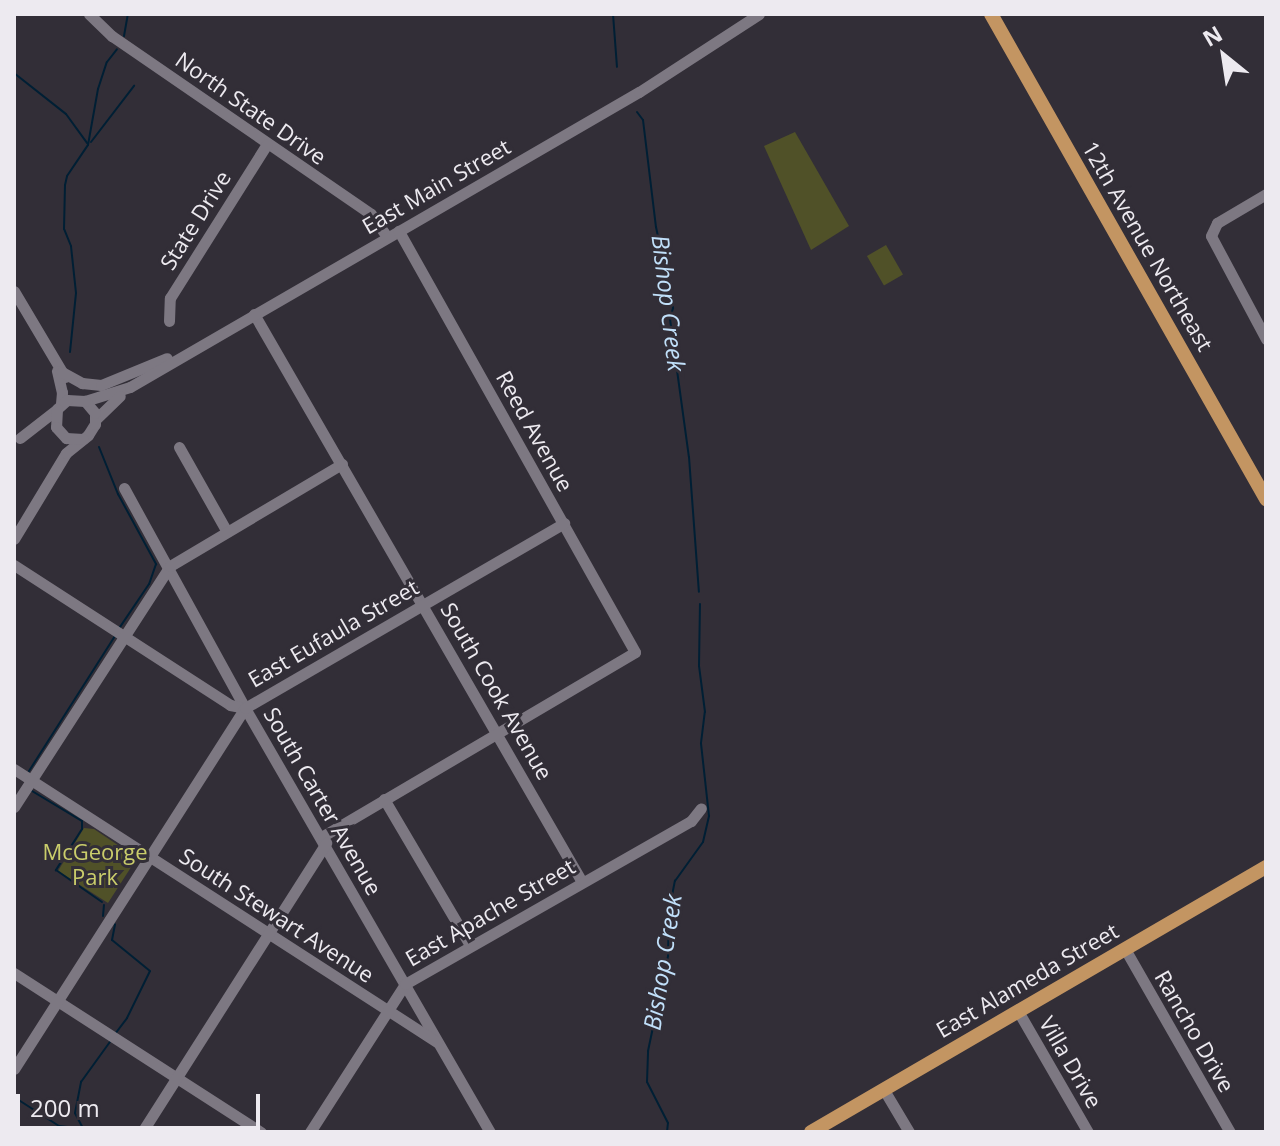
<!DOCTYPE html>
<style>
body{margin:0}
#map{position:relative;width:1280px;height:1146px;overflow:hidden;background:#322e37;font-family:"Open Sans",sans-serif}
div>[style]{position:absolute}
.green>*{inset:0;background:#505128;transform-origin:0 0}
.stream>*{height:2px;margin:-1px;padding:0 1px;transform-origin:1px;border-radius:1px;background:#001f34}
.minor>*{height:11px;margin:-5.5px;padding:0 5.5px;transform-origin:5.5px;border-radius:5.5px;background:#7d7882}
.major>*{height:14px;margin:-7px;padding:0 7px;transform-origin:7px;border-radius:7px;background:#c39562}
span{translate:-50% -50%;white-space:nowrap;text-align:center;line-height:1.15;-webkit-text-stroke:6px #322e37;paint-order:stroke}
.street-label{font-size:22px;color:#edeaf0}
.park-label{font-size:22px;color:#cacd6b}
.water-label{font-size:24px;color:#c1e0fa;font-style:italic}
.frame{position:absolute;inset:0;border:16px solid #edeaf0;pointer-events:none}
.north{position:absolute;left:1184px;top:16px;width:80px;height:80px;-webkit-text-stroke:6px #322e37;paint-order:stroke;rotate:330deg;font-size:22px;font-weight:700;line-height:32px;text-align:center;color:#edeaf0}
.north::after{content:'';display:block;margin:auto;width:28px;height:36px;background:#edeaf0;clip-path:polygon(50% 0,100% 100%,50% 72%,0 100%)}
.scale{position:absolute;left:16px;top:1094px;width:244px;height:36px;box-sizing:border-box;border:4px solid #edeaf0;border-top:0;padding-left:10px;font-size:24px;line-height:28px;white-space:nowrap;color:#edeaf0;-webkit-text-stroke:6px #322e37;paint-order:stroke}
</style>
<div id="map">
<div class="green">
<div style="clip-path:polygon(795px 132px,849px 226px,811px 250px,764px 146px)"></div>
<div style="left:886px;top:245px;width:34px;height:22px;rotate:60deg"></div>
<div style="clip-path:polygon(84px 828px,94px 829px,137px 858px,108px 903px,58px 871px)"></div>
</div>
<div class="stream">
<div style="left:613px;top:14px;width:53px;rotate:85.7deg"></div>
<div style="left:124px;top:36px;width:22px;rotate:-80deg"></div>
<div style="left:14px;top:73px;width:66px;rotate:38.3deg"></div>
<div style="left:66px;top:114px;width:36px;rotate:54deg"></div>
<div style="left:637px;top:112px;width:10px;rotate:53deg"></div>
<div style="left:643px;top:120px;width:108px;rotate:83.1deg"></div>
<div style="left:656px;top:227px;width:83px;rotate:78.1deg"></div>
<div style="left:673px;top:308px;width:11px;rotate:105deg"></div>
<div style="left:670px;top:319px;width:139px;rotate:82.2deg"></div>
<div style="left:689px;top:457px;width:135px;rotate:85.8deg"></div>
<div style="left:91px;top:142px;width:71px;rotate:-52.5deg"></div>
<div style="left:70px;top:352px;width:59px;rotate:-84.2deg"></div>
<div style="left:76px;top:293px;width:47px;rotate:-96.1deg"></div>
<div style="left:71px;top:246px;width:18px;rotate:-112deg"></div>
<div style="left:64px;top:229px;width:44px;rotate:-88.7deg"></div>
<div style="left:65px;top:185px;width:9px;rotate:-77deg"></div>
<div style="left:67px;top:176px;width:37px;rotate:-56deg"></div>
<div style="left:88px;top:145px;width:57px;rotate:-79.9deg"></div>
<div style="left:98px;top:89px;width:28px;rotate:-72deg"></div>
<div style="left:107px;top:62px;width:16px;rotate:-52deg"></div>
<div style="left:99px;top:447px;width:51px;rotate:68deg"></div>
<div style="left:118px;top:494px;width:80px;rotate:61.5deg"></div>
<div style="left:156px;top:564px;width:21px;rotate:109deg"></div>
<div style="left:149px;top:584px;width:52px;rotate:124deg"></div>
<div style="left:29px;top:771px;width:160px;rotate:-57.5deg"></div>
<div style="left:32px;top:791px;width:58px;rotate:31deg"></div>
<div style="left:82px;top:821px;width:8px;rotate:90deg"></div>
<div style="left:82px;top:829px;width:49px;rotate:122.4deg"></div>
<div style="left:56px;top:870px;width:56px;rotate:34.8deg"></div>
<div style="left:103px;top:916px;width:11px;rotate:-85deg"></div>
<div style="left:115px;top:1034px;width:20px;rotate:-53deg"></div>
<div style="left:127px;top:1018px;width:52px;rotate:-63.9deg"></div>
<div style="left:150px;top:971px;width:49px;rotate:-140.8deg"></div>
<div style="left:112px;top:940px;width:16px;rotate:-79deg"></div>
<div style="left:14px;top:1097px;width:54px;rotate:32.8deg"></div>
<div style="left:59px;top:1126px;width:23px;rotate:7deg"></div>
<div style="left:85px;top:1132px;width:21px;rotate:-118deg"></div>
<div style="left:75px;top:1113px;width:32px;rotate:-79deg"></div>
<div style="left:81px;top:1082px;width:53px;rotate:-54.2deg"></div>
<div style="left:667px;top:1132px;width:9px;rotate:-84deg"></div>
<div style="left:668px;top:1123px;width:46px;rotate:-117.1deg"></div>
<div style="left:647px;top:1082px;width:31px;rotate:-88deg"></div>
<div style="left:648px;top:1051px;width:97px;rotate:-78.1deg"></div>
<div style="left:668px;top:956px;width:45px;rotate:-88.7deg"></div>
<div style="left:669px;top:911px;width:31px;rotate:-79deg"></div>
<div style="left:675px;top:881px;width:48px;rotate:-54.3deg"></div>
<div style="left:703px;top:842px;width:27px;rotate:-77deg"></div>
<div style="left:709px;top:816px;width:73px;rotate:-96.3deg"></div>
<div style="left:701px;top:743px;width:31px;rotate:-83deg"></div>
<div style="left:705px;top:712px;width:46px;rotate:-97.4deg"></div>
<div style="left:699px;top:666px;width:62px;rotate:-89.1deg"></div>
</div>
<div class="minor">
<div style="left:89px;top:14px;width:32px;rotate:44deg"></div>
<div style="left:112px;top:36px;width:314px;rotate:34.5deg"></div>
<div style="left:371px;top:214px;width:28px;rotate:55deg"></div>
<div style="left:1266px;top:194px;width:57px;rotate:149.4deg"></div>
<div style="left:1217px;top:223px;width:14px;rotate:115deg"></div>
<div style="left:1211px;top:236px;width:117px;rotate:61.9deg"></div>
<div style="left:14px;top:291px;width:100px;rotate:59.3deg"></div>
<div style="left:254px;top:314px;width:656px;rotate:60deg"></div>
<div style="left:169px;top:321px;width:23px;rotate:-88deg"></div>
<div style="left:170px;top:298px;width:182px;rotate:-57.8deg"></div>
<div style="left:57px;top:371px;width:22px;rotate:77deg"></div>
<div style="left:62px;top:392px;width:12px;rotate:95deg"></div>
<div style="left:62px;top:372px;width:23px;rotate:29deg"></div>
<div style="left:82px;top:383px;width:19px;rotate:6deg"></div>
<div style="left:101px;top:385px;width:71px;rotate:-22.2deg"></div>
<div style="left:85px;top:401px;width:47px;rotate:-17.3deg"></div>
<div style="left:130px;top:387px;width:588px;rotate:-30.1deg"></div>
<div style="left:639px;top:92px;width:143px;rotate:-33deg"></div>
<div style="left:96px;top:419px;width:33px;rotate:-44deg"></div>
<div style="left:20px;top:438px;width:46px;rotate:-37.9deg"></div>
<div style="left:179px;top:447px;width:95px;rotate:60.5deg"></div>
<div style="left:124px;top:488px;width:251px;rotate:61.2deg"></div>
<div style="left:245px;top:708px;width:490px;rotate:60deg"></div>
<div style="left:14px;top:539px;width:100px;rotate:-58.8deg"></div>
<div style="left:66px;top:453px;width:28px;rotate:-39deg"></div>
<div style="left:88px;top:435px;width:13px;rotate:-58deg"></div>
<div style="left:95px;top:424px;width:11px;rotate:-90deg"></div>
<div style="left:95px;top:413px;width:16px;rotate:-130deg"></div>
<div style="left:85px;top:401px;width:18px;rotate:-177deg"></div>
<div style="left:67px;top:400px;width:13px;rotate:138deg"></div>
<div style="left:57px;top:409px;width:18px;rotate:93deg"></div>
<div style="left:56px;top:427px;width:15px;rotate:48deg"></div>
<div style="left:66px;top:438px;width:17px;rotate:3deg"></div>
<div style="left:14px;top:565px;width:257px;rotate:32.9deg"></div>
<div style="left:230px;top:705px;width:15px;rotate:11deg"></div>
<div style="left:14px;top:769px;width:503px;rotate:32.84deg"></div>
<div style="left:384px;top:799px;width:169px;rotate:59.5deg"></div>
<div style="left:14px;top:807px;width:287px;rotate:-57.1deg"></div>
<div style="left:170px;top:566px;width:200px;rotate:-30.7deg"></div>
<div style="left:323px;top:836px;width:362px;rotate:-30.5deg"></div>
<div style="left:635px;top:652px;width:483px;rotate:-119.3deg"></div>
<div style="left:1125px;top:949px;width:211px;rotate:60.2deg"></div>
<div style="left:14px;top:973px;width:294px;rotate:32.8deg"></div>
<div style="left:1018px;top:1011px;width:140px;rotate:60deg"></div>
<div style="left:14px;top:1069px;width:429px;rotate:-57.4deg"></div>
<div style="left:245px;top:708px;width:369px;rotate:-30.1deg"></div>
<div style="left:884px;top:1090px;width:49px;rotate:59.2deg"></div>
<div style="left:142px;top:1132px;width:343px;rotate:-57.5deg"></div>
<div style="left:310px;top:1132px;width:176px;rotate:-57.3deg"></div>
<div style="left:405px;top:984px;width:329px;rotate:-29.7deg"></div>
<div style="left:691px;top:821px;width:16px;rotate:-52deg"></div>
</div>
<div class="major">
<div style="left:991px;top:14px;width:558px;rotate:60.45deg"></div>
<div style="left:811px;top:1132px;width:527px;rotate:-30.22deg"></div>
</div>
<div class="street-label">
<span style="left:251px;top:108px;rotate:35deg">North State Drive</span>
<span style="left:436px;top:186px;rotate:-30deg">East Main Street</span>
<span style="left:195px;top:220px;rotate:-58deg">State Drive</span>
<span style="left:1148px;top:246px;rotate:60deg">12th Avenue Northeast</span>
<span style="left:535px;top:431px;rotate:61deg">Reed Avenue</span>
<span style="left:333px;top:633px;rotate:-30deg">East Eufaula Street</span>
<span style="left:497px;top:691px;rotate:60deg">South Cook Avenue</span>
<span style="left:323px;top:801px;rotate:60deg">South Carter Avenue</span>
<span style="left:490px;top:912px;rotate:-30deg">East Apache Street</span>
<span style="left:277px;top:915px;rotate:33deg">South Stewart Avenue</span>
<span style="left:1027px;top:980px;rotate:-30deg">East Alameda Street</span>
<span style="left:1195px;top:1031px;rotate:60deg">Rancho Drive</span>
<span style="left:1071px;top:1062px;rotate:60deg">Villa Drive</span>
</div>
<div class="park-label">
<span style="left:95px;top:864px">McGeorge<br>Park</span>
</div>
<div class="water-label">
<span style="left:669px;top:303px;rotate:83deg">Bishop Creek</span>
<span style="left:662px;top:962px;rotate:-81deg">Bishop Creek</span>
</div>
<div class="frame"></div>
<div class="north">N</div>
<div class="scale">200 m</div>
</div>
